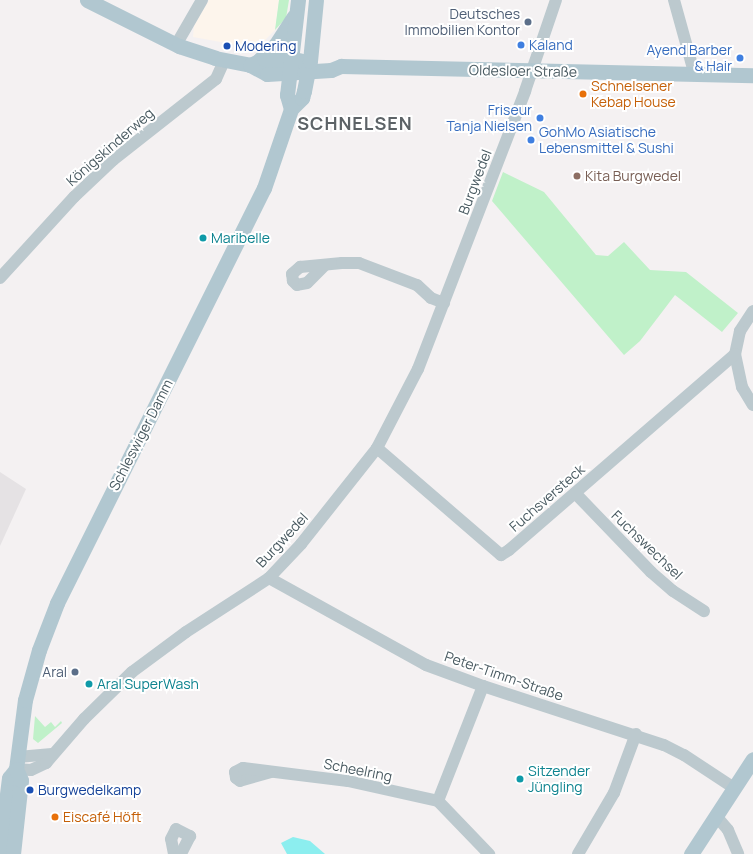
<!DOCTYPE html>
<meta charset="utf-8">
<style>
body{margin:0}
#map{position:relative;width:753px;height:854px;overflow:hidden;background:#f4f1f2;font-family:Manrope,sans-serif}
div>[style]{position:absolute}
.commercial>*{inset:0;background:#fdf5ec}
.education>*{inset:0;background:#e5e2e4}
.green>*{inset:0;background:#c0f1c9}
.water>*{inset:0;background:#8ceeef}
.minor>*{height:12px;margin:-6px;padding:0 6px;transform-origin:6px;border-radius:6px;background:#bcc9ce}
.major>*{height:15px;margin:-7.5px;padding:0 7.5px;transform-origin:7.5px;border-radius:7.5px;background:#b1c7d0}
.dots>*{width:11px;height:11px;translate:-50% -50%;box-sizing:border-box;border:2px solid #fff;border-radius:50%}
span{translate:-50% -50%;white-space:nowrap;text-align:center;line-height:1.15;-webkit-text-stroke:4px #fff;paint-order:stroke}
.service-label{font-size:14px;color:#4e5e75}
.right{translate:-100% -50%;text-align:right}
.shop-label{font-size:14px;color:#366cbe}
.left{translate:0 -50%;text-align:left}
.transit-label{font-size:14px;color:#164399}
.street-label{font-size:14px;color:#485960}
.food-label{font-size:14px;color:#c56008}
.education-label{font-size:14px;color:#785e54}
.culture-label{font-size:14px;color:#0d838f}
.district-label{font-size:18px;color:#5d6367;font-weight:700;letter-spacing:1px}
</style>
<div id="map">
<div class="commercial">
<div style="clip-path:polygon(209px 0,279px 0,275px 30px,263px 42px,248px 47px,193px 37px,194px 26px)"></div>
</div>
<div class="education">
<div style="clip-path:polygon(0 472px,26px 489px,0 546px)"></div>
</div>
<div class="green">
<div style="clip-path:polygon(279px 0,289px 0,286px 18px,275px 30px)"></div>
<div style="clip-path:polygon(503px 172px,544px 192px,596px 255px,608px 256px,624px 242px,650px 270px,686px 272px,738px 313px,722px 332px,675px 295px,640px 341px,624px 355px,492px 201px)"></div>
<div style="clip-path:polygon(35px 716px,45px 727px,51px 722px,55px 727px,61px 721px,62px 723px,38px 743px,33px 739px)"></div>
</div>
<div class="water">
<div style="clip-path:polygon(293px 837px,310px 841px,325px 854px,287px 854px,281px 843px)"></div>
</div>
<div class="minor">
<div style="left:674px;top:0;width:75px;rotate:74.5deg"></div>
<div style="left:176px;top:45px;width:52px;rotate:-60deg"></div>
<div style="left:325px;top:265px;width:25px;rotate:135deg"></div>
<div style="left:307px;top:283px;width:10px;rotate:169deg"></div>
<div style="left:297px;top:285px;width:6px;rotate:-135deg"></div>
<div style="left:293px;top:281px;width:7px;rotate:-98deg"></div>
<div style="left:292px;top:274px;width:11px;rotate:-41deg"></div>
<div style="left:300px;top:267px;width:42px;rotate:-5.4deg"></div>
<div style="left:342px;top:263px;width:17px"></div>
<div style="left:359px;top:263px;width:62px;rotate:20.8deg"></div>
<div style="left:417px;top:285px;width:19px;rotate:43deg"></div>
<div style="left:431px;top:298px;width:14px;rotate:21deg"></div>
<div style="left:0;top:278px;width:110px;rotate:-47.6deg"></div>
<div style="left:74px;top:197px;width:54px;rotate:-43.5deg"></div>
<div style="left:113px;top:160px;width:131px;rotate:-38.2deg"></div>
<div style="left:216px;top:79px;width:20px;rotate:-66deg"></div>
<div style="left:753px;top:311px;width:24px;rotate:123deg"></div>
<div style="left:740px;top:331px;width:24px;rotate:102deg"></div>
<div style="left:735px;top:354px;width:34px;rotate:78deg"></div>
<div style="left:742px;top:387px;width:21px;rotate:59deg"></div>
<div style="left:377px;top:448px;width:164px;rotate:40.8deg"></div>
<div style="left:501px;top:555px;width:9px;rotate:-32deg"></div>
<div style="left:509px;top:550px;width:299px;rotate:-40.9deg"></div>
<div style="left:575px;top:493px;width:110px;rotate:46.1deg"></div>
<div style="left:651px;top:572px;width:29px;rotate:41deg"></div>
<div style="left:673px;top:591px;width:37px;rotate:33deg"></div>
<div style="left:269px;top:578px;width:179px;rotate:29deg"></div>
<div style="left:426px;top:665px;width:61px;rotate:20.2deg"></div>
<div style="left:483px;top:686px;width:190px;rotate:18.1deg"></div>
<div style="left:664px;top:745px;width:22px;rotate:27deg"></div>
<div style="left:684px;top:755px;width:60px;rotate:33.4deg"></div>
<div style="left:483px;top:686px;width:123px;rotate:111.4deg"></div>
<div style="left:438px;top:801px;width:74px;rotate:46.1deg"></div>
<div style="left:18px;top:757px;width:34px;rotate:-5deg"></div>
<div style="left:16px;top:769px;width:15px;rotate:4deg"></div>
<div style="left:31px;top:770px;width:17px;rotate:-25deg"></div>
<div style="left:46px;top:763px;width:58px;rotate:-49.2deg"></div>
<div style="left:84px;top:719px;width:67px;rotate:-44.4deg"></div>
<div style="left:132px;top:672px;width:67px;rotate:-36.5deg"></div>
<div style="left:186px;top:632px;width:99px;rotate:-33deg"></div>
<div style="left:269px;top:578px;width:47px;rotate:-46.7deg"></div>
<div style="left:301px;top:544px;width:122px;rotate:-51.6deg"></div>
<div style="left:377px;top:448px;width:89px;rotate:-62.6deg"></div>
<div style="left:418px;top:369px;width:298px;rotate:-68.9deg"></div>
<div style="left:525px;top:91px;width:96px;rotate:-71.2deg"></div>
<div style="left:271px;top:772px;width:32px;rotate:164deg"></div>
<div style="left:240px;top:781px;width:5px;rotate:-143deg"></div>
<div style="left:236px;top:778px;width:6px;rotate:-99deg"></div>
<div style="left:235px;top:772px;width:9px;rotate:-27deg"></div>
<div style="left:243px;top:768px;width:106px;rotate:7.1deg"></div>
<div style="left:348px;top:781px;width:92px;rotate:12.5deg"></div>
<div style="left:716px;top:816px;width:18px;rotate:49deg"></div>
<div style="left:728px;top:830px;width:26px;rotate:67deg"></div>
<div style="left:174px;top:854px;width:15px;rotate:-101deg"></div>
<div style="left:171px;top:839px;width:11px;rotate:-63deg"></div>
<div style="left:176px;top:829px;width:16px;rotate:27deg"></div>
<div style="left:190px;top:836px;width:20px;rotate:117deg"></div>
<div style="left:578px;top:854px;width:71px;rotate:-59.5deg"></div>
<div style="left:614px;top:793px;width:63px;rotate:-69.6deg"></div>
</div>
<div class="major">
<div style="left:87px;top:0;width:103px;rotate:26.6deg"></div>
<div style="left:179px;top:46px;width:38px;rotate:18deg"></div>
<div style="left:215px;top:58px;width:36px;rotate:11deg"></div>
<div style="left:250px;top:65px;width:19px;rotate:28deg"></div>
<div style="left:267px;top:74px;width:64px;rotate:-3.6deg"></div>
<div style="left:331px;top:70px;width:11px;rotate:-22deg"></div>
<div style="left:341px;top:66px;width:412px;rotate:1.3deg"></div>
<div style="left:257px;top:62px;width:26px;rotate:-43deg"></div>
<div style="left:276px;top:44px;width:33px;rotate:-57deg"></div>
<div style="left:250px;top:65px;width:15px;rotate:-23deg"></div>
<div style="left:264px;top:59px;width:36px;rotate:2deg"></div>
<div style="left:291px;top:109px;width:15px;rotate:-106deg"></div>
<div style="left:287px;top:95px;width:96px;rotate:-83.4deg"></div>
<div style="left:0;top:850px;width:73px;rotate:-82.9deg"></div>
<div style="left:9px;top:778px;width:11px;rotate:-52deg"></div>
<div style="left:16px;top:769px;width:70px;rotate:-82.6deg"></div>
<div style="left:25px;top:700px;width:52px;rotate:-74.4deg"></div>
<div style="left:39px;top:650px;width:50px;rotate:-69deg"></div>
<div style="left:57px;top:603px;width:464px;rotate:-63.5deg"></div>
<div style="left:264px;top:188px;width:83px;rotate:-71.1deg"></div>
<div style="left:291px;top:109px;width:16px;rotate:-45deg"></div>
<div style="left:302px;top:98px;width:7px;rotate:-74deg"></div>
<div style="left:304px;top:91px;width:31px;rotate:-79deg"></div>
<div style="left:310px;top:61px;width:61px;rotate:-84.4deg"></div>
<div style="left:13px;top:854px;width:74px;rotate:-83.8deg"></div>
<div style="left:21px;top:780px;width:12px;rotate:-114deg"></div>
<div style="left:691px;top:854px;width:113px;rotate:-56.9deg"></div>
</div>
<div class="dots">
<div style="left:528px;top:22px;background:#5c6f8a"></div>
<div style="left:521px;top:45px;background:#3f7fe0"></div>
<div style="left:227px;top:46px;background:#1a4fb4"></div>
<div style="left:740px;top:58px;background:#3f7fe0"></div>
<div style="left:583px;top:94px;background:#e8710a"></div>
<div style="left:540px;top:118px;background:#3f7fe0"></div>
<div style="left:531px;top:140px;background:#3f7fe0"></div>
<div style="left:577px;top:176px;background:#8d6e63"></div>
<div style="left:203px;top:238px;background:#0f9aa8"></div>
<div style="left:75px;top:672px;background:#5c6f8a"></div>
<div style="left:89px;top:684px;background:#0f9aa8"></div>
<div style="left:520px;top:779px;background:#0f9aa8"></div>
<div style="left:30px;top:790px;background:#1a4fb4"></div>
<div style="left:55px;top:817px;background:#e8710a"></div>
</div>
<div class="service-label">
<span class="right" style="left:520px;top:22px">Deutsches<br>Immobilien Kontor</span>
<span class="right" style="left:67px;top:672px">Aral</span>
</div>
<div class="shop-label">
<span class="left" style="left:529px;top:45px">Kaland</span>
<span class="right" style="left:732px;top:58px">Ayend Barber<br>&amp; Hair</span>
<span class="right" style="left:532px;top:118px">Friseur<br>Tanja Nielsen</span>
<span class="left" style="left:539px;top:140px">GohMo Asiatische<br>Lebensmittel &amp; Sushi</span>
</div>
<div class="transit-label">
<span class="left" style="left:235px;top:46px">Modering</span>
<span class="left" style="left:38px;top:790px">Burgwedelkamp</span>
</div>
<div class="street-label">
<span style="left:523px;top:71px;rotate:1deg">Oldesloer Straße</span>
<span style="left:110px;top:147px;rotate:-41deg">Königskinderweg</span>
<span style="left:475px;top:182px;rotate:-69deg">Burgwedel</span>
<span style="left:141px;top:435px;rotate:-63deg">Schleswiger Damm</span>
<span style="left:547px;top:498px;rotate:-41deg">Fuchsversteck</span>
<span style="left:282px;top:540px;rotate:-47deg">Burgwedel</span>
<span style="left:647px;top:545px;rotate:44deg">Fuchswechsel</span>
<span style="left:504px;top:676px;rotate:19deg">Peter-Timm-Straße</span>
<span style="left:358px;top:770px;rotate:11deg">Scheelring</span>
</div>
<div class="food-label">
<span class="left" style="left:591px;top:94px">Schnelsener<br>Kebap House</span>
<span class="left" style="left:63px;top:817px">Eiscafé Höft</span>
</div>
<div class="education-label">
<span class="left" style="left:585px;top:176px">Kita Burgwedel</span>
</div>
<div class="culture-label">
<span class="left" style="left:211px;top:238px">Maribelle</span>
<span class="left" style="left:97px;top:684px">Aral SuperWash</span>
<span class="left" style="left:528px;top:779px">Sitzender<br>Jüngling</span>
</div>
<div class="district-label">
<span style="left:355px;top:123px">SCHNELSEN</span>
</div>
</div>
